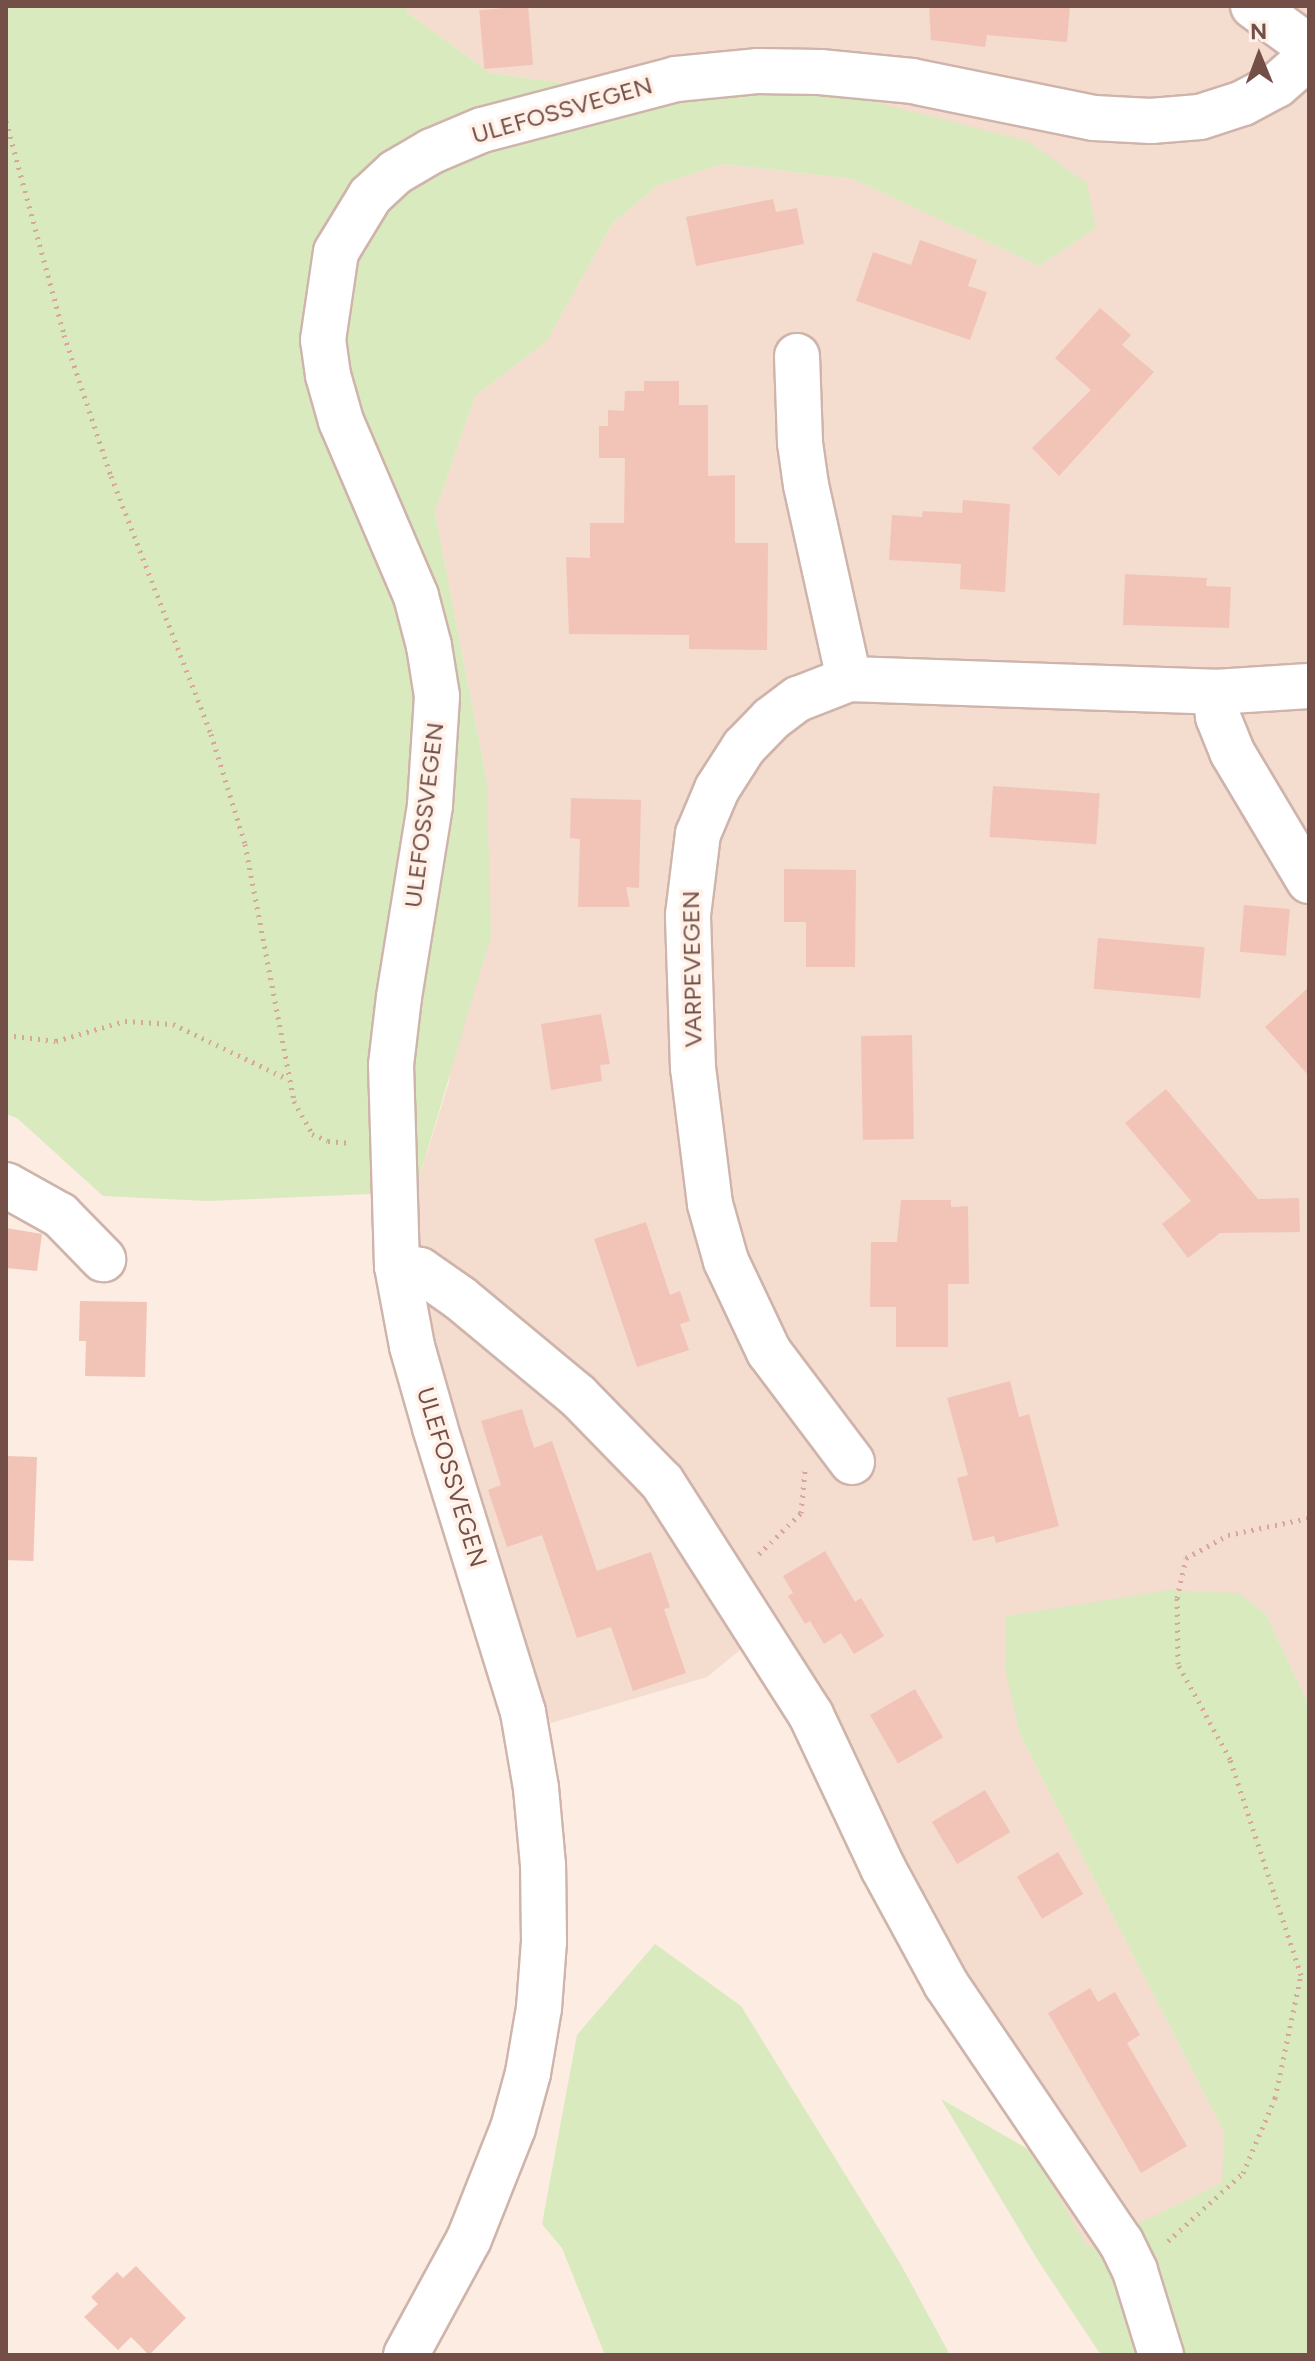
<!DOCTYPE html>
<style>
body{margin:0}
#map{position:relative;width:1315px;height:2361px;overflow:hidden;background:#fcece1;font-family:Figtree,sans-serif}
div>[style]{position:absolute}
.residential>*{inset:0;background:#f4dccf}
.green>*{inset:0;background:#d9eabf}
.building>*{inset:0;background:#f2c4b8;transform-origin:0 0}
.path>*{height:5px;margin-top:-2.5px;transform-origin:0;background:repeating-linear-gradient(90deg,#d7a79c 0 2px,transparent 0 8px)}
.roads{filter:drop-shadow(2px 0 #cfb4ab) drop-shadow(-2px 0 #cfb4ab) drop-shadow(0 2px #cfb4ab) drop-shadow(0 -2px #cfb4ab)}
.minor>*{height:44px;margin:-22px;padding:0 22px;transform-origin:22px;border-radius:22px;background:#fff}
span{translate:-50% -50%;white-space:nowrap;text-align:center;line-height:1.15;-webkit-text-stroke:7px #fff1e7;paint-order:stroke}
.street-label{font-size:24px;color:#734f48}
.frame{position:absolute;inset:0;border:8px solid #734f48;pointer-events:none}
.north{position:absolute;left:1219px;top:16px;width:80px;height:80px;-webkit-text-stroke:6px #fff1e7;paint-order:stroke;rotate:359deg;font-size:22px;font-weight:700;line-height:32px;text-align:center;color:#734f48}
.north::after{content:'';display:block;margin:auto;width:28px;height:36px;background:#734f48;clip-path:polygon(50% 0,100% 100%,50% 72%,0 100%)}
</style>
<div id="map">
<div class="residential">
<div style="clip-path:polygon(405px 6px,1309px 6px,1309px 1706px,1266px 1614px,1088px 1605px,1006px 1616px,1020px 1735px,1224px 2132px,1223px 2183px,1088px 2249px,971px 2044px,767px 1628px,707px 1677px,551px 1723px,519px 1654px,430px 1356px,415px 1192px,449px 1082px,487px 782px,435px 512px,475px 396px,547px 341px,612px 224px,658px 185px,723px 164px,853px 179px,1039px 266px,1096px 228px,666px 97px,490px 73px,408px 13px)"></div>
</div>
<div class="green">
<div style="clip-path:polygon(6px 6px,405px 6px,408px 13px,490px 73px,666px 97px,843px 94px,1027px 141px,1087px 183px,1096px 228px,1039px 266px,853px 179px,723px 164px,658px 185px,612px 224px,547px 341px,475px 396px,435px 512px,487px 782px,491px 936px,415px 1192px,208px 1201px,103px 1196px,17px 1118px,6px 1114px)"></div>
<div style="clip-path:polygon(1170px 1590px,1238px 1593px,1266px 1614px,1309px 1706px,1309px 2355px,1101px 2355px,1039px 2262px,941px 2099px,1033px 2152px,1088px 2248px,1222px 2183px,1224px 2132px,1020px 1735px,1005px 1668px,1006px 1616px)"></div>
<div style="clip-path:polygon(655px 1944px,741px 2006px,900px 2263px,950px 2355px,605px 2355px,562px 2248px,542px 2224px,577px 2035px)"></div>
</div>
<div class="building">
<div style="left:528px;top:6px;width:59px;height:49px;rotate:85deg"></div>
<div style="clip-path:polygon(929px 6px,1070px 6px,1067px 42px,987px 35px,985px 47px,931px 40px)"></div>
<div style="clip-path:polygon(773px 199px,776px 212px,797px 208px,804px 244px,696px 266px,686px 217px)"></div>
<div style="clip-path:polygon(920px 240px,977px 260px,968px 286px,987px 292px,970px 340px,856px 301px,873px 252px,911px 265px)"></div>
<div style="clip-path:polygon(1100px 308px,1131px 335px,1122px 345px,1154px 372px,1059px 476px,1032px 448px,1091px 390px,1055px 358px)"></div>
<div style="clip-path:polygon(644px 381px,679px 381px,679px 405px,708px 405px,708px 476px,735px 475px,735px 543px,768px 543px,767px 650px,689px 649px,689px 635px,569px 634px,566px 557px,590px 558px,590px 523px,624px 523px,625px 458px,599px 458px,599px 426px,608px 426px,608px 410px,624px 411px,625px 391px,644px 391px)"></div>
<div style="clip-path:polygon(963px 500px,1010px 504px,1005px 592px,960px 589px,961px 564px,889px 560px,892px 515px,922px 517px,923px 511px,962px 513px)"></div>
<div style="clip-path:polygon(1125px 574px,1207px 578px,1206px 586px,1231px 587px,1229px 628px,1123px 625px)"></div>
<div style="left:993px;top:786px;width:107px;height:51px;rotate:4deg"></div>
<div style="clip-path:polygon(571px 798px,641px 800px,639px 888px,626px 887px,630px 907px,578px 907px,580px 839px,570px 838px)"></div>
<div style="clip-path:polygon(784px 869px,856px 870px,855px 967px,806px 967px,806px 922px,784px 922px)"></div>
<div style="left:1244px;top:905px;width:46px;height:47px;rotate:5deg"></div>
<div style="left:1098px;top:938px;width:107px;height:51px;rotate:5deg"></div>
<div style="clip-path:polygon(1309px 987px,1309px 1076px,1265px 1027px)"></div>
<div style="clip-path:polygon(601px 1014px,610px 1064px,600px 1065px,602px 1081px,551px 1090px,541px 1024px)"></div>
<div style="left:912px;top:1035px;width:104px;height:51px;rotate:89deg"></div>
<div style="clip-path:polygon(1166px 1089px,1258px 1199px,1299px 1198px,1300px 1232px,1220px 1233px,1188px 1258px,1162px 1224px,1191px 1201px,1125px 1123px)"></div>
<div style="clip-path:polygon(901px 1200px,951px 1200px,951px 1207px,968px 1206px,969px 1284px,948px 1284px,948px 1347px,896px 1347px,896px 1307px,870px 1307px,871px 1242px,897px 1242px)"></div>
<div style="clip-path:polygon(646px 1222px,670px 1295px,680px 1291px,690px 1321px,680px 1324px,689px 1350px,637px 1367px,594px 1239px)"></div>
<div style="clip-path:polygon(6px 1228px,42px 1234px,37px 1271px,6px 1268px)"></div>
<div style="clip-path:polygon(80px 1301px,147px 1302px,145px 1377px,85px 1376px,86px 1341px,79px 1341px)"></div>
<div style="clip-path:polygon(1010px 1381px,1019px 1417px,1029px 1414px,1059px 1526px,996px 1543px,994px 1536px,973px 1541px,957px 1478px,968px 1475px,947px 1398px)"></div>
<div style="clip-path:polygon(522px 1409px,534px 1448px,552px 1441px,597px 1571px,651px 1552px,670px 1607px,664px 1609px,686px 1673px,633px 1691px,611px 1627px,577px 1638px,542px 1535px,507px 1547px,488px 1490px,501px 1485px,481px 1421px)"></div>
<div style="left:6px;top:1456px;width:31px;height:104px;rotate:2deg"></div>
<div style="clip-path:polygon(825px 1551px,855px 1602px,861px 1598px,884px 1636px,854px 1654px,841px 1633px,824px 1644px,810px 1621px,805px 1624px,788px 1596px,793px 1593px,783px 1576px)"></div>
<div style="left:915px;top:1689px;width:56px;height:52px;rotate:60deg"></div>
<div style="left:985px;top:1790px;width:49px;height:62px;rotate:59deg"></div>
<div style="left:1058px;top:1852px;width:49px;height:48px;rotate:59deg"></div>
<div style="clip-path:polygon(1090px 1988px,1098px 2002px,1115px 1992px,1140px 2035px,1127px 2043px,1187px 2146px,1141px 2173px,1048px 2013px)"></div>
<div style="clip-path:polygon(136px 2266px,186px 2318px,149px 2355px,131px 2337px,118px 2350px,84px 2317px,98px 2304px,91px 2297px,117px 2272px,123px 2278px)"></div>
</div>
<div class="path">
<div style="left:6px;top:121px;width:222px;rotate:74.8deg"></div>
<div style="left:64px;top:335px;width:149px;rotate:71.6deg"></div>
<div style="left:111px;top:476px;width:277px;rotate:68.8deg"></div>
<div style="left:211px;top:734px;width:115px;rotate:72.8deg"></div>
<div style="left:245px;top:844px;width:262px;rotate:79.2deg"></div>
<div style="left:294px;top:1101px;width:38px;rotate:61deg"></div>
<div style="left:312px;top:1134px;width:17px;rotate:24deg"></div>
<div style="left:328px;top:1141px;width:23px;rotate:5deg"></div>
<div style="left:6px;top:1035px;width:50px;rotate:6.8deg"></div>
<div style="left:56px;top:1041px;width:72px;rotate:-16.2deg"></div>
<div style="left:125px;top:1021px;width:48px;rotate:3.6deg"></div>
<div style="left:173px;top:1024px;width:127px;rotate:25.6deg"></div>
<div style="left:759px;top:1554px;width:59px;rotate:-44.3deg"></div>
<div style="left:801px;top:1513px;width:43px;rotate:-84.7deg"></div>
<div style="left:1168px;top:2241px;width:101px;rotate:-42.2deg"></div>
<div style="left:1243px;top:2173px;width:82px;rotate:-66.9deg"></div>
<div style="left:1275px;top:2098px;width:126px;rotate:-78.1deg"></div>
<div style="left:1301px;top:1975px;width:227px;rotate:-108.2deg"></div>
<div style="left:1230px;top:1759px;width:108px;rotate:-118.7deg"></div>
<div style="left:1178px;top:1664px;width:66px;rotate:-90.9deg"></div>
<div style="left:1177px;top:1598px;width:41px;rotate:-77.3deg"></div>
<div style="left:1186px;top:1558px;width:48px;rotate:-28.7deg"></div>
<div style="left:1228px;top:1535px;width:83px;rotate:-11.9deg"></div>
</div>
<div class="roads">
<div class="minor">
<div style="left:1253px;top:6px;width:69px;rotate:36.2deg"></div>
<div style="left:797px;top:356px;width:87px;rotate:88deg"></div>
<div style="left:800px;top:443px;width:42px;rotate:81.9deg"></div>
<div style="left:806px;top:485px;width:199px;rotate:77.5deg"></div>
<div style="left:1215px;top:692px;width:25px;rotate:83deg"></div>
<div style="left:1218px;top:717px;width:38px;rotate:68deg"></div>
<div style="left:1232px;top:752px;width:150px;rotate:59.2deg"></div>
<div style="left:6px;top:1185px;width:62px;rotate:29.1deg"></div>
<div style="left:60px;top:1215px;width:62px;rotate:45.7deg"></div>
<div style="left:397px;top:1266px;width:23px;rotate:10deg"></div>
<div style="left:420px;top:1270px;width:49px;rotate:35deg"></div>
<div style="left:460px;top:1298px;width:153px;rotate:39.7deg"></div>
<div style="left:578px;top:1396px;width:120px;rotate:45.7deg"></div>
<div style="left:662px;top:1482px;width:277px;rotate:57.4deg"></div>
<div style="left:811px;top:1715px;width:169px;rotate:64.8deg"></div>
<div style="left:883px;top:1868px;width:132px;rotate:61.5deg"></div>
<div style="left:946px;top:1984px;width:312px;rotate:55.9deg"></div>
<div style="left:1121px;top:2242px;width:32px;rotate:64deg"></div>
<div style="left:1135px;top:2271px;width:88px;rotate:72.8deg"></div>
<div style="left:852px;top:1462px;width:138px;rotate:-127deg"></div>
<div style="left:769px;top:1352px;width:101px;rotate:-115.3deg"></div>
<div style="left:726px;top:1261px;width:59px;rotate:-105.7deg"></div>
<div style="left:710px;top:1204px;width:137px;rotate:-97.1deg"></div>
<div style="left:693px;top:1068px;width:153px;rotate:-91.9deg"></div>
<div style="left:688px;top:915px;width:82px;rotate:-83deg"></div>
<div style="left:698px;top:834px;width:49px;rotate:-67.1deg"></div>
<div style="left:717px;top:789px;width:50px;rotate:-57.3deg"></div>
<div style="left:744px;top:747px;width:39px;rotate:-46deg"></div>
<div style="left:771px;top:719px;width:34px;rotate:-37deg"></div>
<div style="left:798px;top:699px;width:55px;rotate:-21.4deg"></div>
<div style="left:849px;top:679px;width:366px;rotate:2deg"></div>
<div style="left:1215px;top:692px;width:94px;rotate:-3.7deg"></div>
<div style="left:406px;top:2355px;width:132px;rotate:-61.5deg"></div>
<div style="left:469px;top:2239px;width:119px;rotate:-68.4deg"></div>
<div style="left:513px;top:2128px;width:57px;rotate:-74.7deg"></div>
<div style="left:528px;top:2073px;width:66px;rotate:-80.4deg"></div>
<div style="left:539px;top:2008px;width:66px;rotate:-85.7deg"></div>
<div style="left:544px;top:1942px;width:77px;rotate:-90.7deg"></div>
<div style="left:543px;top:1865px;width:77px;rotate:-95.2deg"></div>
<div style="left:536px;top:1788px;width:77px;rotate:-99.7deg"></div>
<div style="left:523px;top:1712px;width:298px;rotate:-107.2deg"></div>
<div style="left:435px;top:1427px;width:84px;rotate:-105.9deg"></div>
<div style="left:412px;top:1346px;width:81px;rotate:-100.6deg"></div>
<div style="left:397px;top:1266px;width:201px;rotate:-91.7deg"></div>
<div style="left:391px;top:1065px;width:68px;rotate:-83.3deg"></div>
<div style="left:399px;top:997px;width:194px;rotate:-80.8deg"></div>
<div style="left:430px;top:805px;width:109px;rotate:-86.3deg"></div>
<div style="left:437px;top:696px;width:51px;rotate:-99.1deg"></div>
<div style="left:429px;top:646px;width:52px;rotate:-104.6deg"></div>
<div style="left:416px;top:596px;width:190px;rotate:-113.2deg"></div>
<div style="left:341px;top:421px;width:48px;rotate:-105.8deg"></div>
<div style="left:328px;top:375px;width:35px;rotate:-98deg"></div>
<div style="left:323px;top:340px;width:89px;rotate:-81.6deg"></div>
<div style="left:336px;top:252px;width:66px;rotate:-58.7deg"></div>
<div style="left:370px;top:196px;width:35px;rotate:-43deg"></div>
<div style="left:396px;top:172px;width:42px;rotate:-30.3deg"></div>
<div style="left:432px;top:151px;width:54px;rotate:-22.8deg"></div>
<div style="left:482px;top:130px;width:201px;rotate:-14.7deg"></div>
<div style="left:676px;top:79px;width:81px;rotate:-5.6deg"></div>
<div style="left:757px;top:71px;width:63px;rotate:0.9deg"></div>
<div style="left:820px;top:72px;width:92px;rotate:5.6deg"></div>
<div style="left:912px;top:81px;width:186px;rotate:11.5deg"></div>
<div style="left:1094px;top:118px;width:57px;rotate:3deg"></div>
<div style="left:1151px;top:121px;width:49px;rotate:-4.7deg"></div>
<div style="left:1200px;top:117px;width:45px;rotate:-18deg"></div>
<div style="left:1243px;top:103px;width:38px;rotate:-28deg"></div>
<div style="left:1277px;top:85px;width:43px;rotate:-41.2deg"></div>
</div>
</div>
<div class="street-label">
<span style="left:562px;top:110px;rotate:-16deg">ULEFOSSVEGEN</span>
<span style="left:424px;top:815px;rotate:-83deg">ULEFOSSVEGEN</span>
<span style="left:692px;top:969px;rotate:-91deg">VARPEVEGEN</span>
<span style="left:452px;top:1477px;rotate:73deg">ULEFOSSVEGEN</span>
</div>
<div class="frame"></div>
<div class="north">N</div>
</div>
